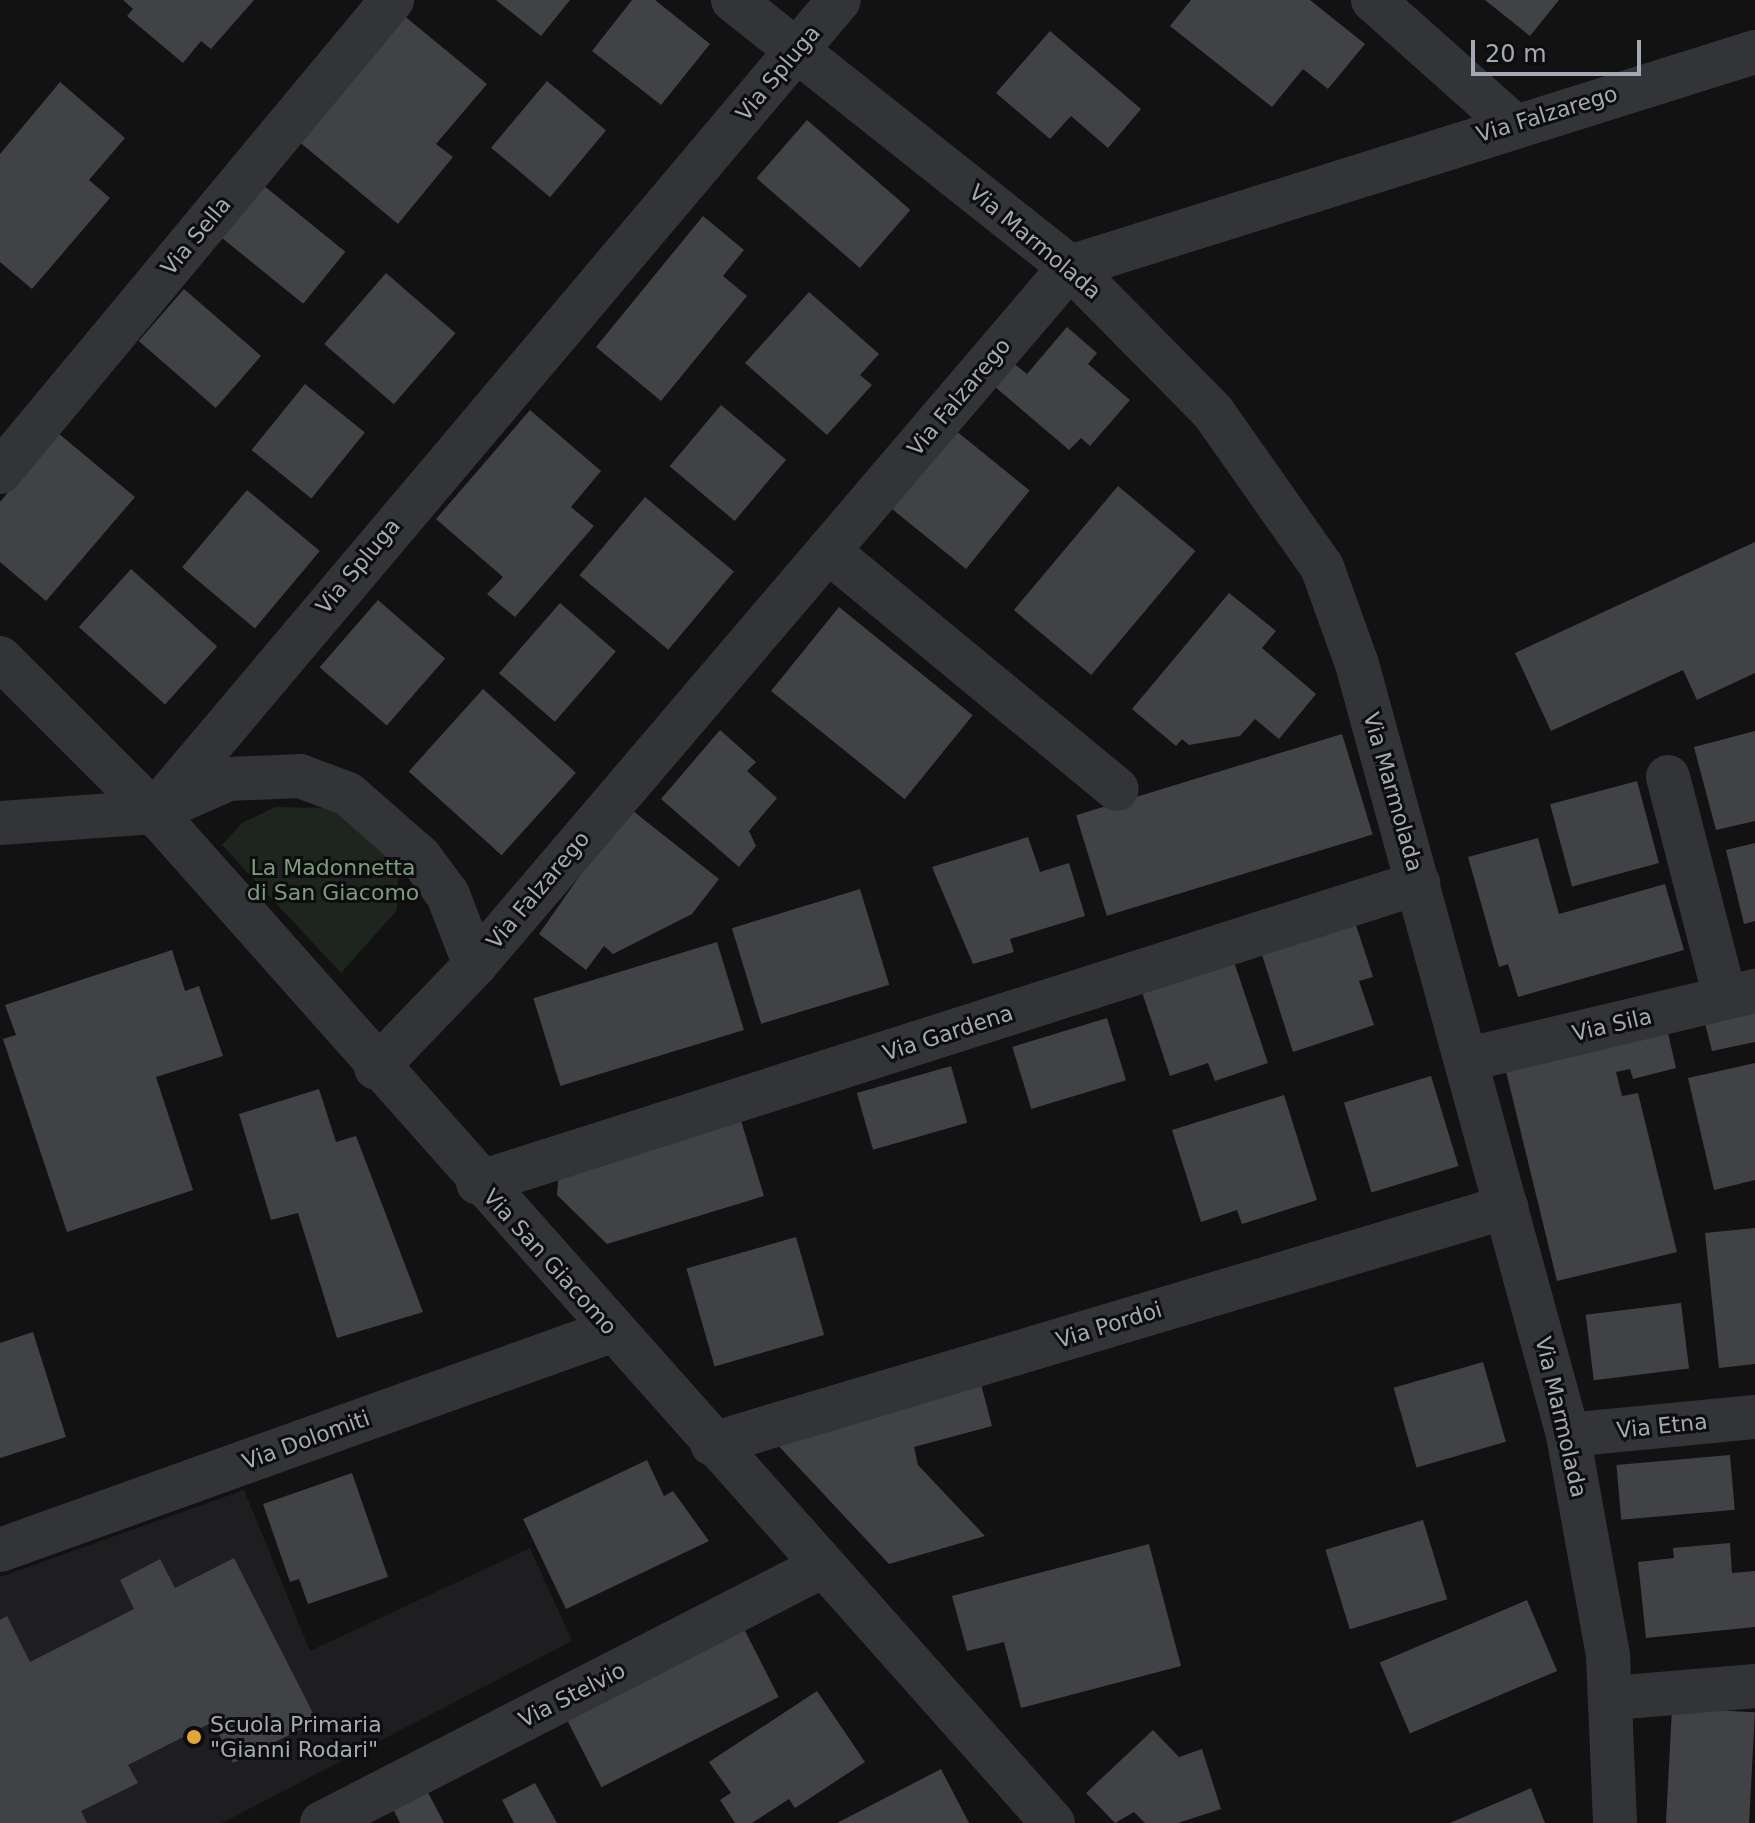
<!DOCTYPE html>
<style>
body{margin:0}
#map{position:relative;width:1755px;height:1823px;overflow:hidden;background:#121213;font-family:"DejaVu Sans",sans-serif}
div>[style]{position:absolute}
.built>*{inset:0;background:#1e1e20}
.green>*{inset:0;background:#1e251f}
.building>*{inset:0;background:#414246;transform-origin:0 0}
.minor>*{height:44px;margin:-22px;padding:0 22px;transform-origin:22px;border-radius:22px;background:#333438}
.dots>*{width:22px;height:22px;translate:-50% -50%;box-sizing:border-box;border:4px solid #0d0d0e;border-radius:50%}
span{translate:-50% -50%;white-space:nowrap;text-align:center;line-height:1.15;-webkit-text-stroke:6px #0d0d0e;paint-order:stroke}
.street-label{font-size:22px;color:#a4a9b3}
.park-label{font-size:22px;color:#7c9c7d}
.poi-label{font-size:22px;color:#a4a9b3}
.left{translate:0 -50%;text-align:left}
.scale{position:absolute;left:1471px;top:40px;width:170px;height:36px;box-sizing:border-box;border:4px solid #a4a9b3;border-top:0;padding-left:10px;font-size:24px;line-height:28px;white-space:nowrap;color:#a4a9b3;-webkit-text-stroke:6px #0d0d0e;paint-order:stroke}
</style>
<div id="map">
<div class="built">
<div style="clip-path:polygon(244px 1490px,310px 1651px,530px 1548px,572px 1641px,222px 1823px,0 1823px,0 1577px)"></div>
</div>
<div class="green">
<div style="clip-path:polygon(275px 807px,329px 808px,375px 839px,398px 874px,397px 910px,341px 973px,222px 845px,242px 823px)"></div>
</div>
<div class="building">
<div style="clip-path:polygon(123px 0,254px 0,211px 49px,201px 41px,183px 63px,127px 16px,133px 9px)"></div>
<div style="clip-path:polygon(496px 0,570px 0,541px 36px)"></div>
<div style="clip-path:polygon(632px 0,655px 0,710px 44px,661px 105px,592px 51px)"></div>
<div style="clip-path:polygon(1191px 0,1310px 0,1365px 44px,1328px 89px,1303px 69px,1272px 107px,1170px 26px)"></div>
<div style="clip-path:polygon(1485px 0,1559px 0,1530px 36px)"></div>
<div style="clip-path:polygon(402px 14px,487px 84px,436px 144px,453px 157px,398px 224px,297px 140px)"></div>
<div style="clip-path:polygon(1050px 31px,1141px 109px,1108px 148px,1071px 116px,1050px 139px,996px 93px)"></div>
<div style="left:547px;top:81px;width:77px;height:87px;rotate:40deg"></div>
<div style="clip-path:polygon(60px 82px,125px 138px,89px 180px,110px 198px,32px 289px,0 262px,0 154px)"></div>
<div style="left:807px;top:120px;width:137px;height:77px;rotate:41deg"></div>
<div style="left:263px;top:185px;width:106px;height:67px;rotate:39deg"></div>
<div style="clip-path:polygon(703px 216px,744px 250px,723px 276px,747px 296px,661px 401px,596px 347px)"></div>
<div style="left:386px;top:273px;width:92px;height:94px;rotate:41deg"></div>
<div style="left:184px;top:289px;width:102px;height:69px;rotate:41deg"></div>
<div style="clip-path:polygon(809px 292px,879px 354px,860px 375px,872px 385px,827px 435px,745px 363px)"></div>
<div style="clip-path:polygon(1067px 327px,1097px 353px,1088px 364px,1130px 400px,1090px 446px,1081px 438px,1069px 450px,994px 386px,1013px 363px,1027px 374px)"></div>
<div style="left:305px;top:384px;width:77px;height:85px;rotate:39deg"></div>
<div style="left:721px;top:405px;width:85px;height:80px;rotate:40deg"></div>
<div style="clip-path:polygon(530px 410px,601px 471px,571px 507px,594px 526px,515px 617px,487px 594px,503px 577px,436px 519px)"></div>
<div style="left:955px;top:430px;width:96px;height:101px;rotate:39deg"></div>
<div style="clip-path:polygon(58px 433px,135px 497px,46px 601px,0 562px,0 502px)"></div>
<div style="left:1118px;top:486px;width:101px;height:162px;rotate:40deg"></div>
<div style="left:247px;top:490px;width:95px;height:101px;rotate:40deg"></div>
<div style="left:645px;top:497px;width:116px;height:102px;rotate:40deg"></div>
<div style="clip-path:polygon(1755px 542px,1755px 673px,1697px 700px,1683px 670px,1551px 731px,1515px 653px)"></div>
<div style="left:131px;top:569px;width:116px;height:78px;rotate:42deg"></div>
<div style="clip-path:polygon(1229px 593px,1276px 631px,1262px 648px,1316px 694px,1279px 739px,1255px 719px,1240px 736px,1189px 745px,1182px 739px,1176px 746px,1132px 709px)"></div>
<div style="left:378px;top:600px;width:89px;height:89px;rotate:41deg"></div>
<div style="left:560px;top:603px;width:74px;height:93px;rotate:41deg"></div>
<div style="left:839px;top:607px;width:172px;height:108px;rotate:39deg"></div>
<div style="left:483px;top:689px;width:125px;height:111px;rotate:42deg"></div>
<div style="clip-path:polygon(720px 730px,756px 762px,747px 771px,777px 798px,749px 831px,756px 846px,739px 867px,661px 799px)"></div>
<div style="clip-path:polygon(1755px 731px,1755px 821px,1716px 830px,1694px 747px)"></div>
<div style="left:1342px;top:734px;width:105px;height:278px;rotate:73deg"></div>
<div style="left:1637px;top:781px;width:85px;height:90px;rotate:75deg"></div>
<div style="clip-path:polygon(628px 807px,719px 879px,692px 914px,613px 954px,604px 946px,586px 970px,539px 934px)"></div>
<div style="clip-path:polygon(1028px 837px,1040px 872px,1069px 863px,1085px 916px,1010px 939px,1014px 952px,973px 964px,932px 867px)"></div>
<div style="clip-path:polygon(1538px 838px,1559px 914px,1665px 884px,1684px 950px,1518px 997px,1508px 964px,1499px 967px,1468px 857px)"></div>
<div style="clip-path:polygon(1755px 843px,1755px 921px,1744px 924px,1726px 850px)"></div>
<div style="left:860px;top:889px;width:100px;height:134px;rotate:73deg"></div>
<div style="clip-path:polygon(1356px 925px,1373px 977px,1359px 981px,1374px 1025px,1293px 1052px,1262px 955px)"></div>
<div style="left:717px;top:942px;width:92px;height:192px;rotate:73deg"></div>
<div style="clip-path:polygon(172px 950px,185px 991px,199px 986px,223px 1056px,156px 1077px,193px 1190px,67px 1232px,3px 1039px,16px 1035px,5px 1005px)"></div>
<div style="clip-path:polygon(1230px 950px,1268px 1063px,1215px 1081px,1208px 1063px,1170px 1076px,1138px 980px)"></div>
<div style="clip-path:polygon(1755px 999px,1755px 1042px,1712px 1051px,1702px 1011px)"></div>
<div style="left:1107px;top:1018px;width:65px;height:99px;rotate:73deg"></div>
<div style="clip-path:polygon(1665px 1020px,1676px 1068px,1633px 1079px,1630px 1069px,1616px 1072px,1622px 1096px,1638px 1093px,1677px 1252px,1557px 1281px,1503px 1059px)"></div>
<div style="clip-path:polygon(1755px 1063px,1755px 1180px,1714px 1190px,1688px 1078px)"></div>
<div style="left:951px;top:1066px;width:59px;height:98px;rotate:74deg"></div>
<div style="left:1431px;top:1076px;width:94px;height:91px;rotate:73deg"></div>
<div style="clip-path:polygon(319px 1089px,336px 1142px,356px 1136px,423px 1312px,337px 1338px,298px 1213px,271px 1220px,239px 1114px)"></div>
<div style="clip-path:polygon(1284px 1095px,1317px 1200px,1242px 1224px,1237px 1210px,1201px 1222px,1172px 1130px)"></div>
<div style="clip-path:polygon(739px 1114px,764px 1196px,607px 1244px,557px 1195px,559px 1168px)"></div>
<div style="clip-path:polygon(1755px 1228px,1755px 1364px,1719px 1368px,1705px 1233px)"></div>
<div style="left:796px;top:1237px;width:102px;height:114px;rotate:74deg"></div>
<div style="left:1681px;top:1303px;width:66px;height:96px;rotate:83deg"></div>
<div style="clip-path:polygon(33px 1332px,66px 1437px,0 1458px,0 1343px)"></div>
<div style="left:1483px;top:1362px;width:83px;height:93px;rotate:74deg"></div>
<div style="clip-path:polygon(981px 1384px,992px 1426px,914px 1447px,918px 1465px,985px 1536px,889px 1564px,773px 1440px)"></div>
<div style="left:1730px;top:1455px;width:55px;height:114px;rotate:85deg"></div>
<div style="clip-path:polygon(647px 1460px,664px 1496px,673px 1491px,709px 1541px,566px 1609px,523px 1519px)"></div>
<div style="clip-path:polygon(352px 1473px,388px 1577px,308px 1604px,299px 1579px,290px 1582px,263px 1504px)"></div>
<div style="left:1423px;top:1520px;width:83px;height:102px;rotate:73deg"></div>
<div style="clip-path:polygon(1730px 1543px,1732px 1573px,1755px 1571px,1755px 1627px,1646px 1638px,1638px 1562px,1674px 1558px,1673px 1548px)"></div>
<div style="clip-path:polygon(1149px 1544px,1181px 1666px,1021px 1708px,1004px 1642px,967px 1651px,952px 1596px)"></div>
<div style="clip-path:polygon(234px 1558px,317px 1721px,233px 1763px,213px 1722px,128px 1765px,138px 1783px,81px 1811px,87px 1823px,0 1823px,0 1620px,7px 1616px,30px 1662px,134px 1609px,120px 1580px,160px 1559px,175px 1588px)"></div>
<div style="left:1527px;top:1600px;width:77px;height:160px;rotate:67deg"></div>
<div style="left:741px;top:1623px;width:83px;height:199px;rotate:63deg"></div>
<div style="clip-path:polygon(817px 1691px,865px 1762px,795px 1808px,789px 1799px,752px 1823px,735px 1823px,720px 1800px,731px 1793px,709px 1762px)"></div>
<div style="left:1672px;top:1708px;width:83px;height:115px;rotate:3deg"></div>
<div style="clip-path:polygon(1153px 1730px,1179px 1757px,1202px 1749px,1221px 1809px,1178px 1823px,1145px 1823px,1134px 1812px,1115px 1823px,1086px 1793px)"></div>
<div style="clip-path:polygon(941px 1769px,969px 1823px,837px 1823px)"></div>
<div style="clip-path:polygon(423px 1783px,444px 1823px,400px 1823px,389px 1801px)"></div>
<div style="clip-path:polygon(535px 1783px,557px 1823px,514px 1823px,502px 1800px)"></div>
<div style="clip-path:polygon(1531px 1788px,1545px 1823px,1450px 1823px)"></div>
</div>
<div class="minor">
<div style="left:733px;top:0;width:430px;rotate:38.4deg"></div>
<div style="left:1070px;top:267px;width:204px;rotate:45.4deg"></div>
<div style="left:1213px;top:412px;width:189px;rotate:54.9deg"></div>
<div style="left:1322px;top:567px;width:103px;rotate:70.2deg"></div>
<div style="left:1357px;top:664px;width:799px;rotate:74.69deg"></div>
<div style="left:1568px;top:1435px;width:224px;rotate:79.7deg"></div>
<div style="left:1608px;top:1655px;width:168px;rotate:87.6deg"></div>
<div style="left:1373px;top:0;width:186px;rotate:41.7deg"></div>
<div style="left:0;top:472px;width:614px;rotate:-50.29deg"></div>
<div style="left:828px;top:551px;width:374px;rotate:39.5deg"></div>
<div style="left:0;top:658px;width:218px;rotate:45deg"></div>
<div style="left:154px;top:812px;width:1353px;rotate:48.36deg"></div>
<div style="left:1668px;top:777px;width:228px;rotate:75.5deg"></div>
<div style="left:154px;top:812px;width:1062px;rotate:-49.85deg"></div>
<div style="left:0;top:823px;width:154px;rotate:-4.1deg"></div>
<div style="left:154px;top:812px;width:81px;rotate:-24deg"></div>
<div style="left:228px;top:779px;width:72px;rotate:-2.4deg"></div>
<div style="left:300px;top:776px;width:51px;rotate:20.6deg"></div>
<div style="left:348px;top:794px;width:96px;rotate:41.2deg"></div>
<div style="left:420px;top:857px;width:47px;rotate:53.6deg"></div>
<div style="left:448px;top:895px;width:75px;rotate:68.9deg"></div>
<div style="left:1469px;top:1059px;width:294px;rotate:-13.4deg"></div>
<div style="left:376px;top:1068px;width:143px;rotate:-46.1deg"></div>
<div style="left:475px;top:965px;width:917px;rotate:-49.55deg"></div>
<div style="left:1070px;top:267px;width:718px;rotate:-17.43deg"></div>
<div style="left:478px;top:1183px;width:987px;rotate:-17.7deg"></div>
<div style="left:1568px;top:1435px;width:188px;rotate:-5.5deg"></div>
<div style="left:712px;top:1444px;width:829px;rotate:-16.62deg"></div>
<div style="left:0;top:1550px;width:649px;rotate:-19.72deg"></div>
<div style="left:1613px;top:1698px;width:143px;rotate:-4.8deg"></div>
<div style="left:322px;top:1823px;width:563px;rotate:-27.16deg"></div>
</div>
<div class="dots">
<div style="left:194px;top:1737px;background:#e3a439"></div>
</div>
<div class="street-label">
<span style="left:778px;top:73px;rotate:-50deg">Via Spluga</span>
<span style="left:1547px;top:114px;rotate:-17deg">Via Falzarego</span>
<span style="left:196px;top:236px;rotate:-50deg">Via Sella</span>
<span style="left:1035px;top:242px;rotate:40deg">Via Marmolada</span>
<span style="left:959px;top:397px;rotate:-50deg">Via Falzarego</span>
<span style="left:358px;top:566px;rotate:-50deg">Via Spluga</span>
<span style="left:1393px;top:792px;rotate:74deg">Via Marmolada</span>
<span style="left:538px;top:890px;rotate:-50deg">Via Falzarego</span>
<span style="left:1612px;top:1025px;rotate:-13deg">Via Sila</span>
<span style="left:948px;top:1033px;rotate:-18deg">Via Gardena</span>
<span style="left:550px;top:1262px;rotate:48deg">Via San Giacomo</span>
<span style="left:1109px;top:1325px;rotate:-17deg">Via Pordoi</span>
<span style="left:1561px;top:1417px;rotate:77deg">Via Marmolada</span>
<span style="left:1662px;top:1426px;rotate:-6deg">Via Etna</span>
<span style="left:306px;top:1440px;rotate:-20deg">Via Dolomiti</span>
<span style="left:572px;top:1695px;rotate:-27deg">Via Stelvio</span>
</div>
<div class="park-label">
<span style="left:333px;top:880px">La Madonnetta<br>di San Giacomo</span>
</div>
<div class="poi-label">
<span class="left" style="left:210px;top:1737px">Scuola Primaria<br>"Gianni Rodari"</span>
</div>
<div class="scale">20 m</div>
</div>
